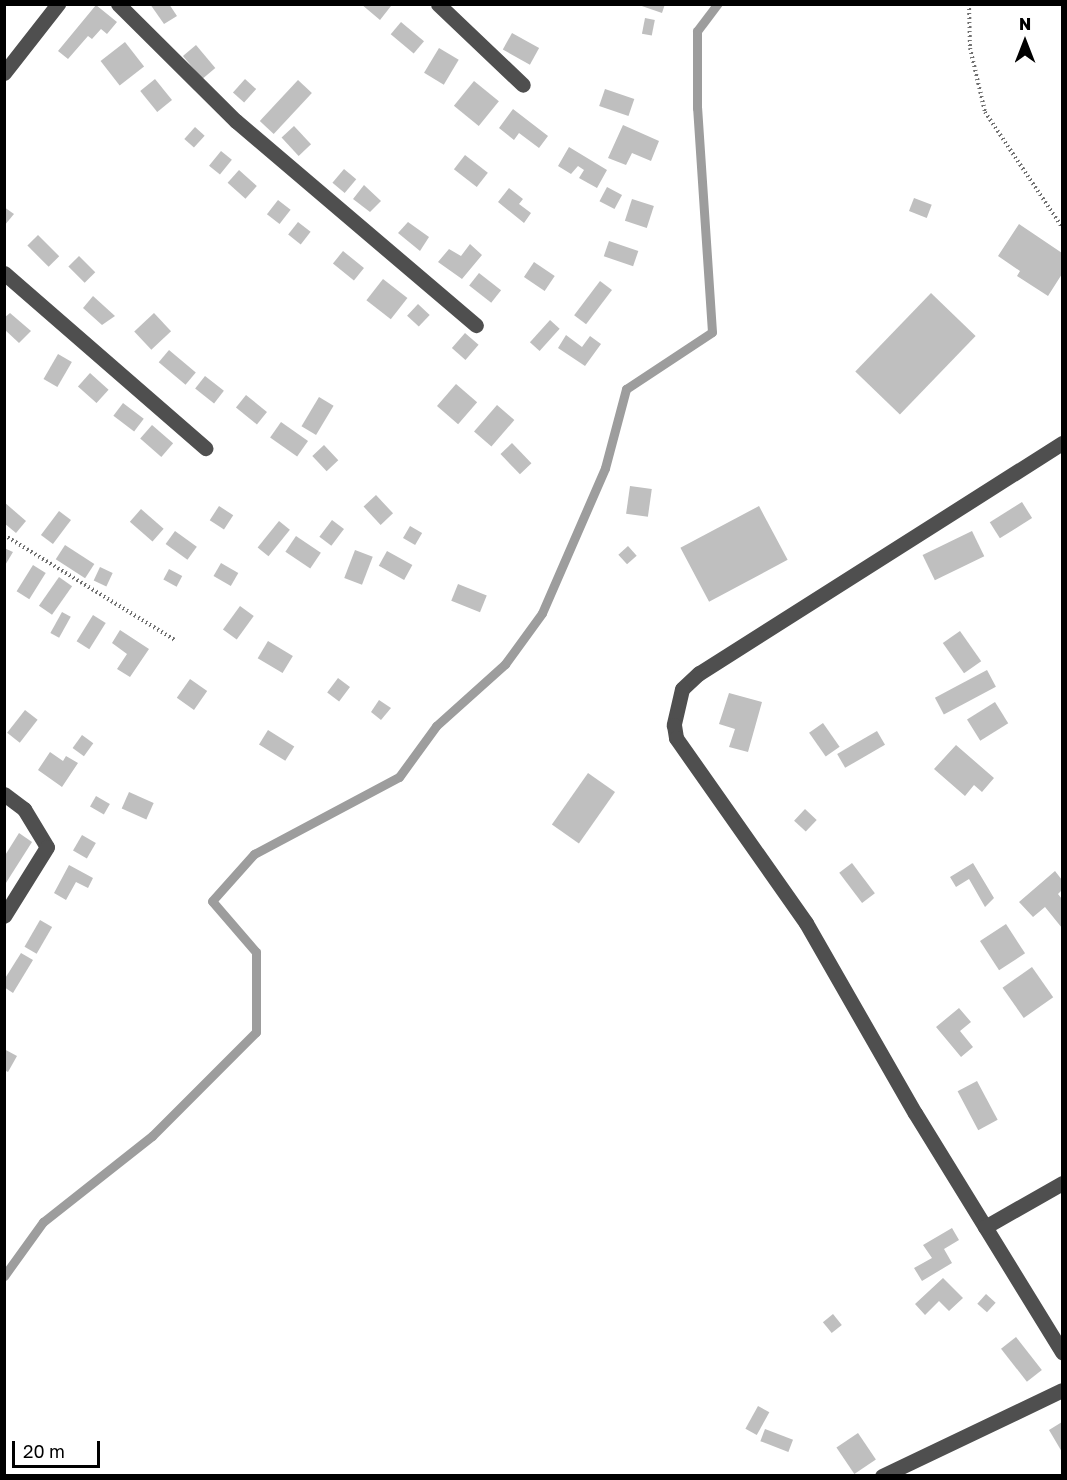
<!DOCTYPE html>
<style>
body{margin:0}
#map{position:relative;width:1067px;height:1480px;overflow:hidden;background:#fff;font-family:"Golos Text",sans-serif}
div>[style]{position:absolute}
.stream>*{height:9px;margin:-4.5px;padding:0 4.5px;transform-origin:4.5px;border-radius:4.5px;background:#9d9d9d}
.building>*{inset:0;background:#bfbfbf;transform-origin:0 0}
.path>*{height:4px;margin-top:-2px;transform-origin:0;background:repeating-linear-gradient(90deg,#717171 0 1.5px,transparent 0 4.5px)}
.minor>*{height:15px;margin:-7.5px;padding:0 7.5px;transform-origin:7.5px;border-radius:7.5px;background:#4f4f4f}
span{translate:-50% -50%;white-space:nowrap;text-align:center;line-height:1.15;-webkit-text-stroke:5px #fff;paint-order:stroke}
.frame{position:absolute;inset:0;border:6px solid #000;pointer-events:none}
.north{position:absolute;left:995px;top:12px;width:60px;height:60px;-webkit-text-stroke:4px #fff;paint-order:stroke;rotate:0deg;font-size:16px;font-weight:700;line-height:24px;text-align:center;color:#000}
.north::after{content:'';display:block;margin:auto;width:21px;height:27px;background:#000;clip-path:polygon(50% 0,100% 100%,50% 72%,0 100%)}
.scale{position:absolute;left:12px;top:1441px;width:88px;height:27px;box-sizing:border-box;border:3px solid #000;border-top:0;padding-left:8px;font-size:18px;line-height:21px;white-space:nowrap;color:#000;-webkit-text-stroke:4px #fff;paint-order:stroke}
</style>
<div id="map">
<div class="stream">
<div style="left:4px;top:1276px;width:67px;rotate:-54.2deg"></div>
<div style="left:43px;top:1222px;width:139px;rotate:-38.3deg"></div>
<div style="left:152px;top:1136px;width:147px;rotate:-45deg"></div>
<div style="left:256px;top:1032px;width:80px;rotate:-90deg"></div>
<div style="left:256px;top:952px;width:67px;rotate:-130.8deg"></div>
<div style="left:212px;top:901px;width:63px;rotate:-48.2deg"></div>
<div style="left:254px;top:854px;width:164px;rotate:-28deg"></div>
<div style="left:399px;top:777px;width:63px;rotate:-54deg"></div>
<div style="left:436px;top:726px;width:93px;rotate:-41.9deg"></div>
<div style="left:505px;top:664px;width:63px;rotate:-54deg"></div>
<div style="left:542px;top:613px;width:158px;rotate:-66.5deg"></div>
<div style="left:605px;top:468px;width:82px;rotate:-75.1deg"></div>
<div style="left:626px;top:389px;width:103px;rotate:-33.5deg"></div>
<div style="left:712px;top:332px;width:225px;rotate:-93.8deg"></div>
<div style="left:697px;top:108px;width:77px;rotate:-90deg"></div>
<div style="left:697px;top:31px;width:34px;rotate:-53deg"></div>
</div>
<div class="building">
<div style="clip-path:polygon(150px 4px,169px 4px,177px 16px,164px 24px)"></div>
<div style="clip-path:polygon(361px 4px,388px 4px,391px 6px,380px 20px)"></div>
<div style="clip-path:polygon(636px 4px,665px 4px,662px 13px)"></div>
<div style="clip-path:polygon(96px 5px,117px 22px,107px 34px,101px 29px,92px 39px,88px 36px,68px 59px,58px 51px)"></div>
<div style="left:645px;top:18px;width:10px;height:16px;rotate:11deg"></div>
<div style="left:401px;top:22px;width:30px;height:16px;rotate:40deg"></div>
<div style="left:512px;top:33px;width:31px;height:19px;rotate:29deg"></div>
<div style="left:125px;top:42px;width:31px;height:31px;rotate:52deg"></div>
<div style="left:196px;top:45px;width:30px;height:17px;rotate:50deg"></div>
<div style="left:439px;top:48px;width:23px;height:29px;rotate:31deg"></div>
<div style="left:155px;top:79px;width:27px;height:19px;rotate:51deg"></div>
<div style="left:245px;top:79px;width:15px;height:18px;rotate:42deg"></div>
<div style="left:298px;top:80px;width:19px;height:56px;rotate:43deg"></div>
<div style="left:474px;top:81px;width:32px;height:32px;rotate:39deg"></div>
<div style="left:605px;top:89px;width:31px;height:18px;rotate:19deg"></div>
<div style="clip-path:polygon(513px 109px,548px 136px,539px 148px,519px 133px,514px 140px,499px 128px)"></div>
<div style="clip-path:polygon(623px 125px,659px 141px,651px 161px,632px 153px,626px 165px,608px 158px)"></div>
<div style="left:294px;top:126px;width:25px;height:17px;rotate:47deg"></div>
<div style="left:195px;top:127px;width:13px;height:16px;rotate:42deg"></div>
<div style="clip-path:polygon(569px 147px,607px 170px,597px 188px,579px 178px,584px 170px,578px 166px,571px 174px,558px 166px)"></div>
<div style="left:221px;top:151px;width:14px;height:19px;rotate:39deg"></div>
<div style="left:465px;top:155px;width:29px;height:18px;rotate:38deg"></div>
<div style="left:344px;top:169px;width:16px;height:18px;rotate:40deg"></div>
<div style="left:239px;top:170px;width:24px;height:17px;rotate:42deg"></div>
<div style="clip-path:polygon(364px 185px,381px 201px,370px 212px,353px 199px)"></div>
<div style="left:607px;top:187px;width:17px;height:16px;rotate:28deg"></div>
<div style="clip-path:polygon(509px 188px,523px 199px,519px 204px,531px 213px,524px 223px,498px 202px)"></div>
<div style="left:914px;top:198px;width:19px;height:14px;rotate:21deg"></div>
<div style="left:632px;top:199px;width:23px;height:23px;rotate:18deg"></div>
<div style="left:278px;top:200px;width:16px;height:18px;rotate:38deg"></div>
<div style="clip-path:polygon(4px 207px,14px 214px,4px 226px)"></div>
<div style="left:298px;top:222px;width:16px;height:16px;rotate:38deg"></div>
<div style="clip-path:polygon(408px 222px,429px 237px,420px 251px,398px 233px)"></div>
<div style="clip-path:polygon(1019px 224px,1062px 253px,1062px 274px,1048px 296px,1017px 276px,1020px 271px,998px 256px)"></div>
<div style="left:38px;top:235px;width:30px;height:15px;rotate:45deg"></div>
<div style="left:609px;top:241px;width:31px;height:16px;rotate:19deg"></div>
<div style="clip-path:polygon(470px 244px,482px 255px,462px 279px,438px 262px,449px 249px,461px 256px)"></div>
<div style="left:343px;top:251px;width:27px;height:16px;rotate:39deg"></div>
<div style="left:79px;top:256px;width:23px;height:15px;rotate:45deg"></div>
<div style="left:534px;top:262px;width:25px;height:18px;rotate:34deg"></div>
<div style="left:479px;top:273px;width:28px;height:16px;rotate:38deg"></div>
<div style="left:383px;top:279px;width:31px;height:27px;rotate:38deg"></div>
<div style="left:600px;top:281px;width:15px;height:43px;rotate:37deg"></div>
<div style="left:931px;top:293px;width:62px;height:109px;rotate:44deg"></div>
<div style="clip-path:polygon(93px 296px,115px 316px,102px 325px,83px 308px)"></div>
<div style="left:418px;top:304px;width:16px;height:16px;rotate:43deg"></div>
<div style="clip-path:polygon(10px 313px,31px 331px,19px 343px,4px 329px,4px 318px)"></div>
<div style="left:154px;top:313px;width:25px;height:27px;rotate:47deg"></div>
<div style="left:550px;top:320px;width:13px;height:30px;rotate:42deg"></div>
<div style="left:465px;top:333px;width:18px;height:20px;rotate:41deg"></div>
<div style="clip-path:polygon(566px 335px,582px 347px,590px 336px,601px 344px,585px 366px,558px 348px)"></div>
<div style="left:169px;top:350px;width:35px;height:16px;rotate:40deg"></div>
<div style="left:58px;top:354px;width:16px;height:29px;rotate:30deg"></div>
<div style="left:90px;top:373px;width:25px;height:18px;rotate:42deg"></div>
<div style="left:205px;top:376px;width:24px;height:16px;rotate:38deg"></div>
<div style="left:456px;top:384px;width:28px;height:29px;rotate:41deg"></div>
<div style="left:246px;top:395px;width:27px;height:16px;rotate:39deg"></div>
<div style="left:319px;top:397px;width:17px;height:34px;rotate:31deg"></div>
<div style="left:123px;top:403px;width:26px;height:16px;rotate:37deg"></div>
<div style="left:497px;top:405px;width:23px;height:35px;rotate:41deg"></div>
<div style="left:281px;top:422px;width:33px;height:19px;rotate:35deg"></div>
<div style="left:152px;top:425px;width:28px;height:18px;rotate:41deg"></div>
<div style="left:512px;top:443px;width:28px;height:16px;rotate:46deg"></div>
<div style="left:324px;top:445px;width:21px;height:16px;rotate:47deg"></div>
<div style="left:630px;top:486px;width:22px;height:28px;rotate:8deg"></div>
<div style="left:376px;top:495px;width:25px;height:17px;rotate:47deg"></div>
<div style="clip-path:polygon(4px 502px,26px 521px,16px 533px,4px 523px)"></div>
<div style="left:1022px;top:502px;width:19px;height:38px;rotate:58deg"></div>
<div style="left:219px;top:506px;width:17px;height:17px;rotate:33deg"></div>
<div style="left:759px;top:506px;width:61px;height:89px;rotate:62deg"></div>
<div style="left:141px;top:509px;width:30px;height:17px;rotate:41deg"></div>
<div style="left:59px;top:511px;width:15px;height:30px;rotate:37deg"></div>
<div style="left:332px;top:520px;width:15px;height:21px;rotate:37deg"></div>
<div style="left:279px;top:521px;width:14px;height:34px;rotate:39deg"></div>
<div style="left:410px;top:526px;width:14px;height:14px;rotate:30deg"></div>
<div style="left:175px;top:531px;width:27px;height:16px;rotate:36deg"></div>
<div style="left:972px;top:531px;width:28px;height:55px;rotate:64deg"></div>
<div style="left:296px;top:536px;width:30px;height:19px;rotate:34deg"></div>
<div style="left:65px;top:545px;width:35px;height:17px;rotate:33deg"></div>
<div style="left:628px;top:546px;width:13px;height:13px;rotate:48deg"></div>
<div style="clip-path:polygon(4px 548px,13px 552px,4px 567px)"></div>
<div style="left:355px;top:550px;width:19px;height:30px;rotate:21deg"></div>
<div style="left:387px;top:551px;width:29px;height:17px;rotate:29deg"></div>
<div style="left:221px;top:563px;width:20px;height:15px;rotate:30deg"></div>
<div style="left:33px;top:565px;width:15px;height:31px;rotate:32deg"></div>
<div style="left:100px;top:567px;width:14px;height:15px;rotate:25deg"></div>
<div style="left:169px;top:569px;width:15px;height:12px;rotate:28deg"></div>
<div style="left:59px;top:577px;width:16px;height:35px;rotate:35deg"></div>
<div style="left:458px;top:584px;width:31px;height:18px;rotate:22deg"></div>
<div style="left:240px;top:606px;width:17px;height:29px;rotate:36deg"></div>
<div style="left:62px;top:612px;width:10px;height:24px;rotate:29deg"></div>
<div style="left:93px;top:615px;width:15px;height:31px;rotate:32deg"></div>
<div style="clip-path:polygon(120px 630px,149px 649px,130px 677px,117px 669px,127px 654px,112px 643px)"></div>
<div style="left:960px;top:631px;width:37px;height:21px;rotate:55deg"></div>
<div style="left:268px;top:641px;width:29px;height:20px;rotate:31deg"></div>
<div style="left:987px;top:670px;width:19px;height:59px;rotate:62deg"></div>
<div style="left:338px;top:678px;width:15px;height:18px;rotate:37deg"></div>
<div style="left:190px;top:679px;width:21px;height:23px;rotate:35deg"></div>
<div style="clip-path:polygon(729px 693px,762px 702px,748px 752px,729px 747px,735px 729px,719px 724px)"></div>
<div style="clip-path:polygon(379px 700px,391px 708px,381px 720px,371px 712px)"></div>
<div style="left:995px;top:702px;width:25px;height:33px;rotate:58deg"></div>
<div style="left:25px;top:710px;width:16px;height:29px;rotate:38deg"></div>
<div style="left:823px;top:723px;width:29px;height:17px;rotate:55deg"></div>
<div style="left:268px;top:730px;width:31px;height:17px;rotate:32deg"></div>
<div style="left:877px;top:731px;width:16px;height:46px;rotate:60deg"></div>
<div style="left:82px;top:735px;width:14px;height:16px;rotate:36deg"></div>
<div style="clip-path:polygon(956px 745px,994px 778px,982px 792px,974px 785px,965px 796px,934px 769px)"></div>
<div style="clip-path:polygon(50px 752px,63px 761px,66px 756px,78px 763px,62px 787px,38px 770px)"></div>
<div style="left:588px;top:773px;width:33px;height:63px;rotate:35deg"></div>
<div style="left:129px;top:792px;width:27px;height:18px;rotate:24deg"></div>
<div style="left:96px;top:796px;width:16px;height:12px;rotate:30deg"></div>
<div style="left:805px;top:809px;width:16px;height:16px;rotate:43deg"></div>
<div style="clip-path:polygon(19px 833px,32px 842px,4px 886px,4px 857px)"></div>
<div style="left:82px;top:835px;width:16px;height:18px;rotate:30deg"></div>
<div style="left:852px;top:863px;width:38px;height:16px;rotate:53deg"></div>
<div style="clip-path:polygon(973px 863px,994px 898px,985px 907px,969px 879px,956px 887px,950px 877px)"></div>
<div style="clip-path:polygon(69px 865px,93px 878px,88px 888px,76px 882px,66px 900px,54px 893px)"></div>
<div style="clip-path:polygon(1055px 871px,1062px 880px,1062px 890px,1058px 894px,1062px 899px,1062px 928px,1045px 907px,1033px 917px,1019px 902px)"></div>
<div style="left:40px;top:920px;width:14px;height:31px;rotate:30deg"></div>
<div style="left:1006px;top:924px;width:35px;height:31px;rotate:57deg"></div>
<div style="clip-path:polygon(21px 953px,33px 960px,13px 993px,4px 987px,4px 980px)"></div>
<div style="left:1032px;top:967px;width:37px;height:36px;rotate:55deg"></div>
<div style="clip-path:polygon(959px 1008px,971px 1022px,960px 1031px,973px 1047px,961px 1057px,936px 1027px)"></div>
<div style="clip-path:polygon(4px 1049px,17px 1056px,8px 1072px,4px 1070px)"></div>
<div style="left:977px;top:1081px;width:44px;height:22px;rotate:62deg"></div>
<div style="clip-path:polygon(952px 1228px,959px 1240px,944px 1249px,952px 1263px,922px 1281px,914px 1268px,932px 1258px,923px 1245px)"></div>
<div style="clip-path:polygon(943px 1278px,963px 1298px,949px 1311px,939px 1301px,925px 1315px,915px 1304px)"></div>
<div style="left:986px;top:1294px;width:13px;height:13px;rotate:42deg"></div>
<div style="left:833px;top:1314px;width:14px;height:13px;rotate:51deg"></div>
<div style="left:1016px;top:1337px;width:42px;height:19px;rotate:52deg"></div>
<div style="left:758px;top:1406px;width:13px;height:26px;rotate:29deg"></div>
<div style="clip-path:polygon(1062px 1422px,1062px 1452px,1049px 1430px)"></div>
<div style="left:765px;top:1429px;width:30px;height:13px;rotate:21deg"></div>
<div style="left:858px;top:1433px;width:32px;height:26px;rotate:56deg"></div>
</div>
<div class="path">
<div style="left:969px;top:4px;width:44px;rotate:88.7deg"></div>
<div style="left:970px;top:48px;width:66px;rotate:76.8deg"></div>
<div style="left:985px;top:112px;width:138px;rotate:56.2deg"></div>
<div style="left:4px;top:535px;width:201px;rotate:31.6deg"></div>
</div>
<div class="minor">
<div style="left:118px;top:4px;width:166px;rotate:44.8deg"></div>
<div style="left:236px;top:121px;width:315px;rotate:40.4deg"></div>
<div style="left:438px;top:4px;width:117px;rotate:43.6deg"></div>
<div style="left:4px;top:73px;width:88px;rotate:-52deg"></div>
<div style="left:4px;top:273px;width:267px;rotate:41deg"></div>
<div style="left:1062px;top:443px;width:430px;rotate:147.6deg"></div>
<div style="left:699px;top:673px;width:23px;rotate:137deg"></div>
<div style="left:682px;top:689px;width:37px;rotate:103deg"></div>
<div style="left:674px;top:725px;width:13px;rotate:81deg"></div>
<div style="left:676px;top:738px;width:226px;rotate:54.9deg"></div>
<div style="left:806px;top:923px;width:219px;rotate:60.2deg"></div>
<div style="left:915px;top:1113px;width:281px;rotate:58.4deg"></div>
<div style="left:4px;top:794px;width:25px;rotate:37deg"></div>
<div style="left:24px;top:809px;width:44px;rotate:58.8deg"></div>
<div style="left:47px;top:847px;width:81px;rotate:121.9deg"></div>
<div style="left:985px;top:1227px;width:89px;rotate:-29.7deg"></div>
<div style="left:882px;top:1476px;width:199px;rotate:-25.5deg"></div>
</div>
<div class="frame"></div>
<div class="north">N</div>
<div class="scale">20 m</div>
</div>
